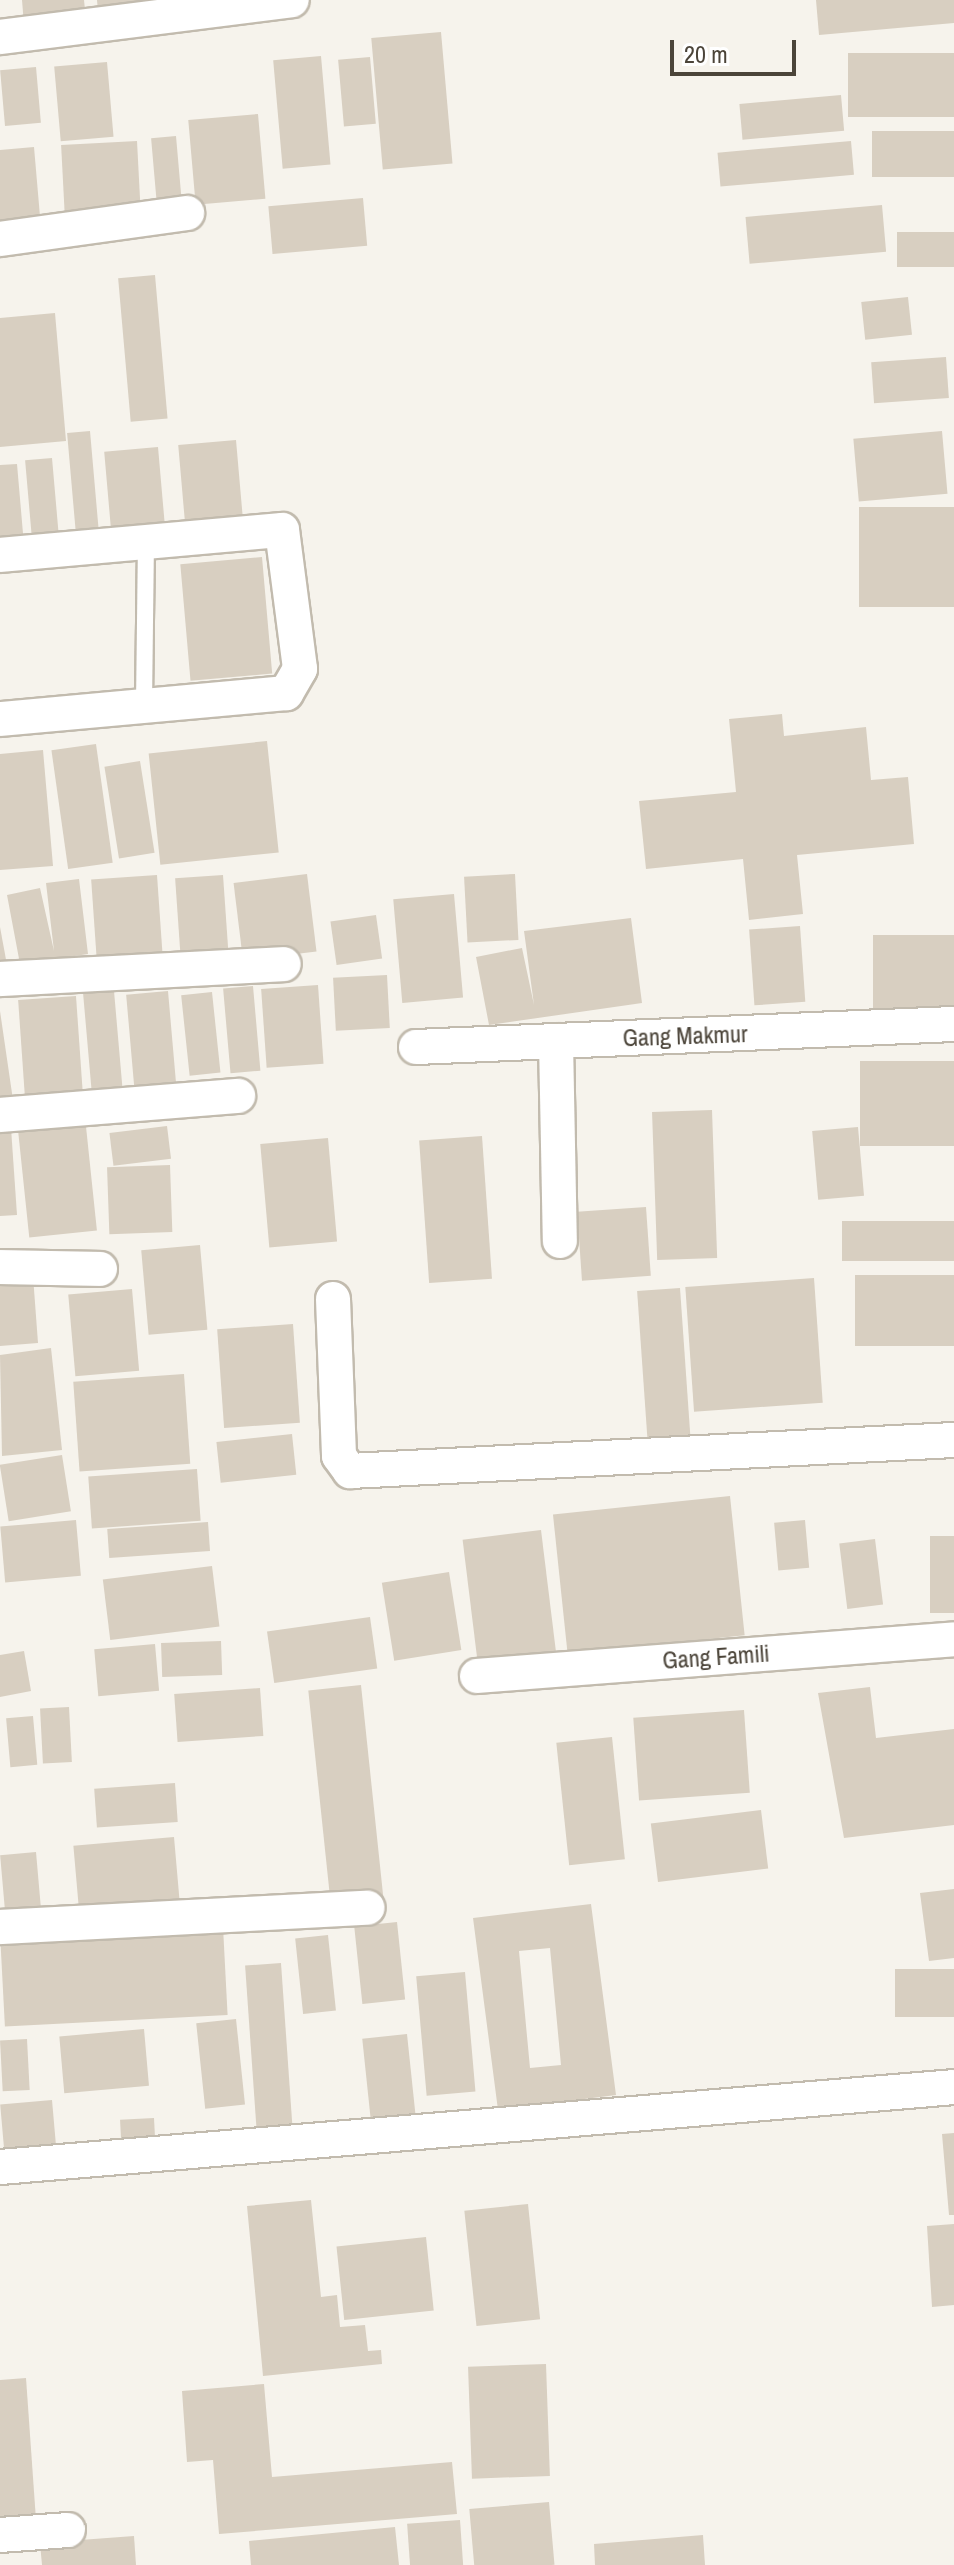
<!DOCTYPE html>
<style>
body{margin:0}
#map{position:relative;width:954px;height:2565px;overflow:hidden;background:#f6f3ec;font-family:"Archivo Narrow",sans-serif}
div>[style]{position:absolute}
.building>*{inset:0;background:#d8cfc1;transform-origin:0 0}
.roads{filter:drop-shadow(2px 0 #c2bbae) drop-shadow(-2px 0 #c2bbae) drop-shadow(0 2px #c2bbae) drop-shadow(0 -2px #c2bbae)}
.lane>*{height:16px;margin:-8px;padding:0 8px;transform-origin:8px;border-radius:8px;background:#fff}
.street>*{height:34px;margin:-17px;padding:0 17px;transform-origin:17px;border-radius:17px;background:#fff}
span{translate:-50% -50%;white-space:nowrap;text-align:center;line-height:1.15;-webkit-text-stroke:6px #fff;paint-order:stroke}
.street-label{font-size:24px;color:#4b4439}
.scale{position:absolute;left:670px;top:40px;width:126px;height:36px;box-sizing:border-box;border:4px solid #4b4439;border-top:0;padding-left:10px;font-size:24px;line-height:28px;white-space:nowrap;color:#4b4439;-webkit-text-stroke:6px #fff;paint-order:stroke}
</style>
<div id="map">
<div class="building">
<div style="clip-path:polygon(22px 0,84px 0,86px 19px,24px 25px)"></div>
<div style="clip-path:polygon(97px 0,139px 0,140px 8px,98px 11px)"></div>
<div style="clip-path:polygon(816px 0,954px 0,954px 23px,819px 35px)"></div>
<div style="left:441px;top:32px;width:132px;height:70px;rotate:85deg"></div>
<div style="left:954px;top:53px;width:64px;height:106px;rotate:90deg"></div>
<div style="left:321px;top:56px;width:109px;height:48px;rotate:85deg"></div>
<div style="left:370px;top:57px;width:67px;height:32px;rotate:85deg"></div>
<div style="left:107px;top:62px;width:75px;height:53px;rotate:85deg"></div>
<div style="left:36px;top:67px;width:56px;height:36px;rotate:85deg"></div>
<div style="left:841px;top:95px;width:36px;height:102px;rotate:85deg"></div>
<div style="left:258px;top:114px;width:85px;height:70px;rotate:85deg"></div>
<div style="left:954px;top:131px;width:46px;height:82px;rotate:90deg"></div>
<div style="left:176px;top:136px;width:63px;height:25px;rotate:85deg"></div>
<div style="left:137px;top:141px;width:72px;height:76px;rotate:87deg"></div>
<div style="left:851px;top:141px;width:34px;height:134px;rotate:85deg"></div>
<div style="clip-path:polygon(34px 147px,41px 228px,0 232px,0 150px)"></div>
<div style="left:363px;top:198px;width:48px;height:95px;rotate:85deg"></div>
<div style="left:882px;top:205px;width:47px;height:137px;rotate:85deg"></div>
<div style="left:954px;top:232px;width:35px;height:57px;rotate:90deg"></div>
<div style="left:155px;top:275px;width:144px;height:37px;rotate:85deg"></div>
<div style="left:908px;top:297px;width:38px;height:47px;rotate:84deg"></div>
<div style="clip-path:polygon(55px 313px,66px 441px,0 447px,0 318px)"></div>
<div style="left:946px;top:357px;width:41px;height:75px;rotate:86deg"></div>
<div style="left:90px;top:431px;width:100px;height:23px;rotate:85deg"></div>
<div style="left:942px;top:431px;width:63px;height:89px;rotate:85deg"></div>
<div style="left:236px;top:440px;width:87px;height:58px;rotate:85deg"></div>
<div style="left:158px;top:447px;width:84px;height:54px;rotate:85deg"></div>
<div style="left:52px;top:458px;width:79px;height:27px;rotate:85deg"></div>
<div style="clip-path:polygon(17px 464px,24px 545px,0 547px,0 465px)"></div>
<div style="left:954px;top:507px;width:100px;height:95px;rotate:90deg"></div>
<div style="left:262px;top:557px;width:117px;height:82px;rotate:85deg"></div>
<div style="clip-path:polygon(782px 714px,784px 736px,866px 727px,871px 780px,908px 777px,914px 844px,797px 855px,803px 914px,749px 920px,743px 859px,646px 869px,639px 801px,736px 792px,729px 719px)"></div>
<div style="left:267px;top:741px;width:112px;height:119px;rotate:84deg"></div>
<div style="left:96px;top:744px;width:120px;height:45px;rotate:82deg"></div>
<div style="clip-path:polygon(43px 750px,53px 866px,0 870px,0 754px)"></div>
<div style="left:140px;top:761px;width:93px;height:36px;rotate:81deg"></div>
<div style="left:307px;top:874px;width:78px;height:74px;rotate:83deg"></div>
<div style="left:515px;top:874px;width:66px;height:51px;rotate:87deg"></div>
<div style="left:157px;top:875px;width:77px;height:66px;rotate:86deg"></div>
<div style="left:223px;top:875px;width:75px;height:48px;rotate:86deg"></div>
<div style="clip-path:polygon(79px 879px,88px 954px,20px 964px,7px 895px,40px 888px,54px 951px,46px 883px)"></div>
<div style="left:454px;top:894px;width:104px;height:61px;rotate:85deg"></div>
<div style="left:376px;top:915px;width:44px;height:46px;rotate:82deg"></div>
<div style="clip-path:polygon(631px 918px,642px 1003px,489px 1025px,476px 957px,522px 948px,534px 1005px,524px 931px)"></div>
<div style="left:800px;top:926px;width:76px;height:51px;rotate:86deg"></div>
<div style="clip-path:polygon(0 927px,7px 965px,0 966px)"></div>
<div style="left:954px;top:935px;width:76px;height:81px;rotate:90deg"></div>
<div style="left:387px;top:975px;width:53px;height:54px;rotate:87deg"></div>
<div style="left:318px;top:985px;width:79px;height:57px;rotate:86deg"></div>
<div style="left:253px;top:986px;width:85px;height:30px;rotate:85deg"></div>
<div style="left:114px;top:991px;width:96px;height:31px;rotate:85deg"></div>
<div style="left:168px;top:991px;width:98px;height:42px;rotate:85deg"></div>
<div style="left:212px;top:992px;width:81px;height:31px;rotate:84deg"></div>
<div style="left:76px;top:996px;width:107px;height:58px;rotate:86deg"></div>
<div style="clip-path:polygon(0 1011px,13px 1100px,0 1101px)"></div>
<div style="left:954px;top:1061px;width:85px;height:94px;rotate:90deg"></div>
<div style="left:712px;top:1110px;width:148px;height:60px;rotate:88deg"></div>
<div style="left:85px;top:1117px;width:114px;height:68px;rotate:84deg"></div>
<div style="left:167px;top:1126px;width:33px;height:58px;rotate:83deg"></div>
<div style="left:858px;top:1127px;width:69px;height:46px;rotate:85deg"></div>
<div style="clip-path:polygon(11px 1128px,17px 1215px,0 1216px,0 1129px)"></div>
<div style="left:482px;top:1136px;width:143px;height:63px;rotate:86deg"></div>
<div style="left:328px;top:1138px;width:104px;height:68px;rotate:85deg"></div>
<div style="left:170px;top:1165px;width:67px;height:63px;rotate:88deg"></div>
<div style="left:646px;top:1207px;width:69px;height:69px;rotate:86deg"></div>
<div style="left:954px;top:1221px;width:40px;height:112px;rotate:90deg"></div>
<div style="left:200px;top:1245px;width:85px;height:59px;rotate:85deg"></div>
<div style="left:954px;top:1275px;width:71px;height:99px;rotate:90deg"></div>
<div style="clip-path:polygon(33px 1276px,38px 1343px,0 1346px,0 1278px)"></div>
<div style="left:814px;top:1278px;width:125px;height:129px;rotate:86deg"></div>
<div style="left:680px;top:1288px;width:154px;height:43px;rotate:86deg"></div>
<div style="left:132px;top:1289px;width:82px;height:64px;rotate:85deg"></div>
<div style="left:293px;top:1324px;width:99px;height:76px;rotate:86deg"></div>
<div style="clip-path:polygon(51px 1348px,62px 1450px,2px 1456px,0 1355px)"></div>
<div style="left:184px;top:1374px;width:90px;height:111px;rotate:86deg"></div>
<div style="left:292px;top:1434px;width:41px;height:76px;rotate:84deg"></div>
<div style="left:62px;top:1455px;width:57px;height:63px;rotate:81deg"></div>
<div style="left:197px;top:1469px;width:52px;height:109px;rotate:86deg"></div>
<div style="left:730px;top:1496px;width:140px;height:178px;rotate:84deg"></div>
<div style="left:76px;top:1520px;width:56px;height:76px;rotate:85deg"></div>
<div style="left:805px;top:1520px;width:48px;height:31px;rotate:85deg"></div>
<div style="left:208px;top:1522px;width:29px;height:101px;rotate:86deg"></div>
<div style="left:541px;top:1530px;width:123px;height:79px;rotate:83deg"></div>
<div style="left:930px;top:1536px;width:24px;height:77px"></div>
<div style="left:875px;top:1539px;width:66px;height:36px;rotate:83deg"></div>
<div style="left:212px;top:1566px;width:61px;height:110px;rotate:83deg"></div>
<div style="left:449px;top:1572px;width:79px;height:68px;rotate:81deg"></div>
<div style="left:370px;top:1617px;width:52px;height:104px;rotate:82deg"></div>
<div style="left:221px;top:1641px;width:34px;height:60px;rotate:88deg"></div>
<div style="left:155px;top:1644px;width:47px;height:61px;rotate:85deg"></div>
<div style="clip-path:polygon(24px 1651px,31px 1691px,0 1697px,0 1655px)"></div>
<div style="left:361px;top:1685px;width:216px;height:53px;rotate:84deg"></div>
<div style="clip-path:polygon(870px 1687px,876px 1738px,954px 1729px,954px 1825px,844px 1838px,818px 1693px)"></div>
<div style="left:260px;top:1688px;width:48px;height:86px;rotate:86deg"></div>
<div style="left:69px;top:1707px;width:55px;height:29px;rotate:87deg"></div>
<div style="left:744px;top:1710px;width:83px;height:111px;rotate:86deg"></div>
<div style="left:33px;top:1716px;width:49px;height:27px;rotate:85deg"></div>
<div style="left:612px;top:1737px;width:123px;height:56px;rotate:84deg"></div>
<div style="left:175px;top:1783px;width:39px;height:81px;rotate:86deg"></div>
<div style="left:761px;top:1810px;width:59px;height:111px;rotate:83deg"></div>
<div style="left:174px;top:1837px;width:63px;height:101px;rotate:85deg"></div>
<div style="left:36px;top:1852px;width:58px;height:36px;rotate:85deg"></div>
<div style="clip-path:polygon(954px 1889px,954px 1958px,929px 1961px,920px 1893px)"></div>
<div style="clip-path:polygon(evenodd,591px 1904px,616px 2095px,498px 2110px,473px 1918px,591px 1904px,550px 1948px,561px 2065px,530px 2068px,519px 1951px,550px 1948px)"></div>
<div style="left:397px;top:1922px;width:78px;height:43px;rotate:84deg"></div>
<div style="left:223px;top:1927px;width:88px;height:223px;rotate:87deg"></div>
<div style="left:328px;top:1935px;width:76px;height:33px;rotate:84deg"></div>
<div style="left:281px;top:1963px;width:169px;height:36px;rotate:86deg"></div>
<div style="left:954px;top:1969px;width:48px;height:59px;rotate:90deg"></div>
<div style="left:465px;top:1972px;width:120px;height:49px;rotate:85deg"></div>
<div style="left:236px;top:2019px;width:86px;height:40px;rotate:84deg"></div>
<div style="left:144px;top:2029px;width:57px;height:85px;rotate:85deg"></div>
<div style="left:407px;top:2034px;width:89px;height:45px;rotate:84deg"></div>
<div style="left:27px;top:2039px;width:51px;height:27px;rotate:87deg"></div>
<div style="left:52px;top:2100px;width:56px;height:52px;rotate:85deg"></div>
<div style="left:154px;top:2118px;width:34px;height:34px;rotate:87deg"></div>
<div style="clip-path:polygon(954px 2133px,954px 2215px,949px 2215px,942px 2134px)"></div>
<div style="clip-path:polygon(311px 2200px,321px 2297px,337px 2295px,340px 2327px,365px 2325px,368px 2351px,381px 2350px,382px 2364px,263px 2376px,247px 2206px)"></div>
<div style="left:528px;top:2204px;width:116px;height:64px;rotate:84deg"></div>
<div style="clip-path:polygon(954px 2224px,954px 2305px,932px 2307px,927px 2226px)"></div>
<div style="left:426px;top:2237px;width:74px;height:90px;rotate:84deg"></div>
<div style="left:546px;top:2364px;width:112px;height:78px;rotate:88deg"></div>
<div style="clip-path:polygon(26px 2378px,36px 2520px,0 2522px,0 2380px)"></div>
<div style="clip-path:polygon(264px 2384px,272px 2477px,452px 2462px,457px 2514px,219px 2534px,213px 2460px,187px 2462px,182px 2391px)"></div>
<div style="left:549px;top:2502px;width:63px;height:80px;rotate:85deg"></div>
<div style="left:460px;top:2520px;width:45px;height:53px;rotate:86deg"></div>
<div style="clip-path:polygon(395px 2527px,399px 2565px,251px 2565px,249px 2541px)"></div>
<div style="clip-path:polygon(703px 2535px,705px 2565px,595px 2565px,594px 2544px)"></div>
<div style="clip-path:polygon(134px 2536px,136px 2565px,42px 2565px,40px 2543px)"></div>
</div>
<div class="roads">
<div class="lane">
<div style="left:144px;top:704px;width:162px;rotate:-89.3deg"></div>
</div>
<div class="street">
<div style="left:0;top:37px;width:294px;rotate:-7.2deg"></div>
<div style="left:0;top:239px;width:189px;rotate:-7.9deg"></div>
<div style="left:0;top:555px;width:283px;rotate:-5.1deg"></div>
<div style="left:282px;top:530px;width:140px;rotate:82.6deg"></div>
<div style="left:300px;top:669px;width:28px;rotate:120deg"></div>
<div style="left:286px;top:693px;width:287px;rotate:174.8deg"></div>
<div style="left:0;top:979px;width:284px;rotate:-3deg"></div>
<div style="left:556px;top:1041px;width:200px;rotate:88.9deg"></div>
<div style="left:416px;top:1047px;width:538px;rotate:-2.45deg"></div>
<div style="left:0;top:1115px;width:239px;rotate:-4.6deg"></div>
<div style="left:0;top:1267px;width:100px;rotate:1.1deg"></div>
<div style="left:333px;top:1299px;width:157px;rotate:87.8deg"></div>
<div style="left:339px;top:1456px;width:19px;rotate:54deg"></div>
<div style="left:350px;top:1471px;width:605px;rotate:-2.94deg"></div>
<div style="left:477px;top:1676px;width:478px;rotate:-4.4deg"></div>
<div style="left:0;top:1927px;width:368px;rotate:-3deg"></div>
<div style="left:0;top:2167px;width:957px;rotate:-4.79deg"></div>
<div style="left:0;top:2535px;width:68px;rotate:-4.2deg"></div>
</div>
</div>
<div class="street-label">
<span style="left:685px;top:1036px;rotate:-2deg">Gang Makmur</span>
<span style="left:716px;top:1657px;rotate:-4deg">Gang Famili</span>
</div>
<div class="scale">20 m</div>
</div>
